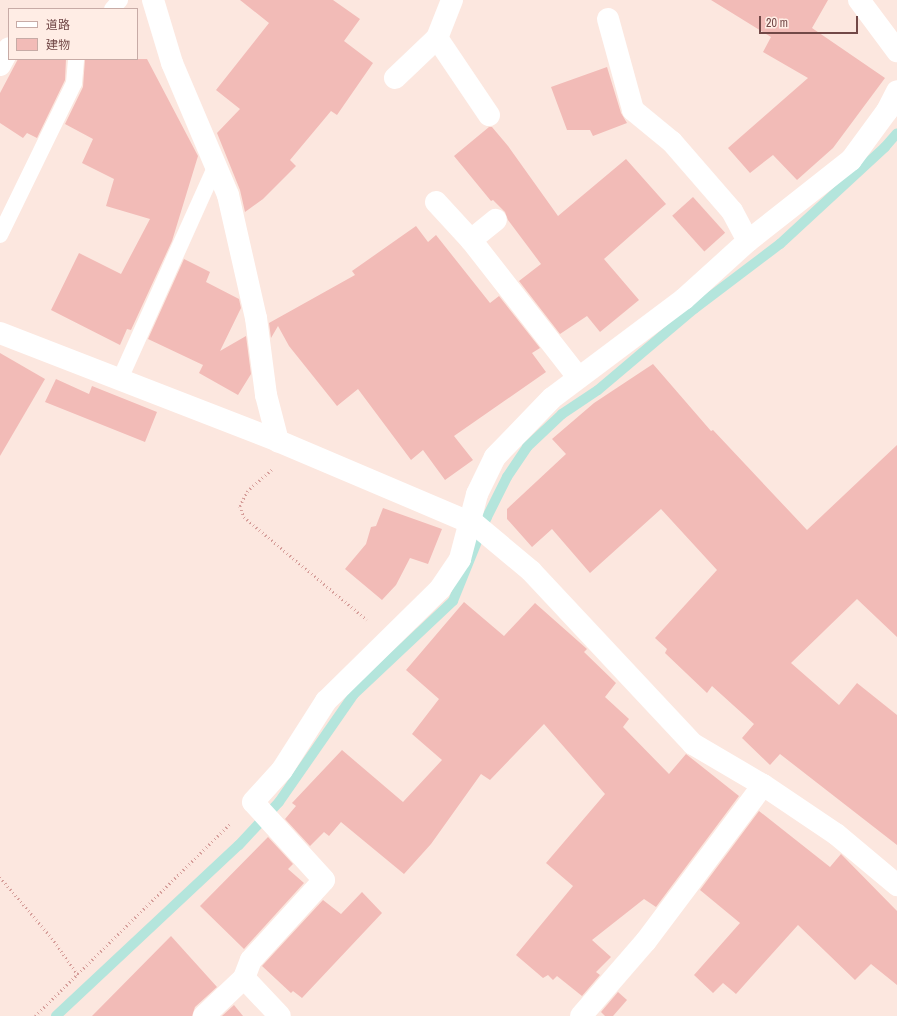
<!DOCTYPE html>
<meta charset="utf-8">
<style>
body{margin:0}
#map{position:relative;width:897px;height:1016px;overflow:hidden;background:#fce7df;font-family:"Archivo Narrow","Noto Sans JP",sans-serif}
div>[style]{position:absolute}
.stream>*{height:10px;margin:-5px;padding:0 5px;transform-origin:5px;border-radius:5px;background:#b4e5dc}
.building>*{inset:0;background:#f2bbb7;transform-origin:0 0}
.path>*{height:2.5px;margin-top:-1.25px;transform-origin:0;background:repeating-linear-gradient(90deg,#d69e9a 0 1px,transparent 0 4px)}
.service>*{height:16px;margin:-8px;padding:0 8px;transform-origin:8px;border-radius:8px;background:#fff}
.minor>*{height:22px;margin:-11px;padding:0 11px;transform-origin:11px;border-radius:11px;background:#fff}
span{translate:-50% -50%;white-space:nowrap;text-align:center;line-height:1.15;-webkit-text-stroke:3px #ffede5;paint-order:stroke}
.legend{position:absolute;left:8px;top:8px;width:130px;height:52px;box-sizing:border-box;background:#ffede5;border:1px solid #c7aba6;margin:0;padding:5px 7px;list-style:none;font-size:12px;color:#724847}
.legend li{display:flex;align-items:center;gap:8px;height:20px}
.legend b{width:20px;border:1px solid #c7aba6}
.scale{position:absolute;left:759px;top:16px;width:99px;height:18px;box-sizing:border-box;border:2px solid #724847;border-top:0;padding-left:5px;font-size:12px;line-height:14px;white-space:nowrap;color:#724847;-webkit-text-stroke:3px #ffede5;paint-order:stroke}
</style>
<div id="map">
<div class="stream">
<div style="left:56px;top:1016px;width:250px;rotate:-43.1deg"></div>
<div style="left:239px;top:845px;width:59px;rotate:-47.1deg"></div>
<div style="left:279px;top:802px;width:131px;rotate:-55.2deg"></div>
<div style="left:354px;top:694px;width:136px;rotate:-43.2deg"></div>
<div style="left:453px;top:601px;width:91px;rotate:-68deg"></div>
<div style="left:487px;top:517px;width:45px;rotate:-63.4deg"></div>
<div style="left:507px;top:477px;width:36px;rotate:-56deg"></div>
<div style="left:527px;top:447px;width:48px;rotate:-43.3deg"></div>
<div style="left:562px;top:414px;width:43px;rotate:-33.7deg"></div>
<div style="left:598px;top:390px;width:126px;rotate:-40.2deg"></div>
<div style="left:694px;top:309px;width:108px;rotate:-37.1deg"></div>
<div style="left:780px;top:244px;width:143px;rotate:-42.7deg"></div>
<div style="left:885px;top:147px;width:18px;rotate:-49deg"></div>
</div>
<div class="building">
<div style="clip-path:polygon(240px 0,333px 0,360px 19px,344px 41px,373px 63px,337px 115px,331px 111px,290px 160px,296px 166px,263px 199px,245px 212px,240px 190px,217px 133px,240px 109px,216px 90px,269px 23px)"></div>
<div style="clip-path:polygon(711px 0,828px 0,812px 28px,885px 78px,833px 148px,797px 180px,773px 155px,750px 173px,728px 148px,808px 78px,763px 52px,771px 37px)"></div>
<div style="clip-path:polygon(18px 59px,66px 59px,65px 80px,37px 138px,27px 133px,23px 138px,0 123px,0 93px)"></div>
<div style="clip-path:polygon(85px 59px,147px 59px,198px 156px,172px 241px,131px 330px,127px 329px,120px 345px,51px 310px,79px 253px,121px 274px,150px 219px,106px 206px,114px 179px,82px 163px,93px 139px,65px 124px,83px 87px)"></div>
<div style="clip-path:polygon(607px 67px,621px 113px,627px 123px,593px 136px,590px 130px,567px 130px,551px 87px)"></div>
<div style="clip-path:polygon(489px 127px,492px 127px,508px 146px,558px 216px,626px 159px,666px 204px,604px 259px,639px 300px,600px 332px,587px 316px,560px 334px,519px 281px,541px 264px,508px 220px,505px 212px,493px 200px,491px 201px,454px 156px)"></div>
<div style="left:693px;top:197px;width:48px;height:28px;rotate:48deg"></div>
<div style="clip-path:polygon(416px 226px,428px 242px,436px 235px,490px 303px,499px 296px,540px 348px,532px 353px,546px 372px,454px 436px,473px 460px,445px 480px,423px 450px,411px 460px,358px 389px,337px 406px,289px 346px,278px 326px,271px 338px,269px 323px,355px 275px,352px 271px)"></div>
<div style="clip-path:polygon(184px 259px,210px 272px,206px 282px,239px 299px,241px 308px,220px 351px,246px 336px,251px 374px,238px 395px,199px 373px,203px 365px,148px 339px)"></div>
<div style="clip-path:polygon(0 353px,45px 379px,0 456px)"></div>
<div style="clip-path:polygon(653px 364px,711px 431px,713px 430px,807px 530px,897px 445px,897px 637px,857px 599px,791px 663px,839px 705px,857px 683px,897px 715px,897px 845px,780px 754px,770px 765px,742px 738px,754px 724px,712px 686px,707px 693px,665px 653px,667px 649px,655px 638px,717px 570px,661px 509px,590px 573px,552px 529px,532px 547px,507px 519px,507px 509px,566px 454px,552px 439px,594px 403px)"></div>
<div style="clip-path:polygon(56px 379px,89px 394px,92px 386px,157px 412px,145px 442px,45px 402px)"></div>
<div style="clip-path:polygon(383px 508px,442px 529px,428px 564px,410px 558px,396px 585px,382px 600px,345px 569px,366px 544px,371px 527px,376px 526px)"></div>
<div style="clip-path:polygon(464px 602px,504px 636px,535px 603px,587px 649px,584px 652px,616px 683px,605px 697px,629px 719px,623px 727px,669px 774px,686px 754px,739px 796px,656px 907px,644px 899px,592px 940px,611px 957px,596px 972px,600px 975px,582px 996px,557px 976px,553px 980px,548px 975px,543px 978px,516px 955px,573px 886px,546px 863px,605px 794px,544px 724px,490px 780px,481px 774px,431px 844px,404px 874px,341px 822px,329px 836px,324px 832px,310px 846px,285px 819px,296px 806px,292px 803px,342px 750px,403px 802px,442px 760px,412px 734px,439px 699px,406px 670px)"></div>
<div style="clip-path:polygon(759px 811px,830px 867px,841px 854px,897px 911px,897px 985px,871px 964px,855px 980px,798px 925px,736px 994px,723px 983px,713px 993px,694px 975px,740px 923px,700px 890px)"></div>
<div style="clip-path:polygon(268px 837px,293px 864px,288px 869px,304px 883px,244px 949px,200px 906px)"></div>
<div style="clip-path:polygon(362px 892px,382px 913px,302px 998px,293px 991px,291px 993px,262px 966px,323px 900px,341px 914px)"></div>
<div style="clip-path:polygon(171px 936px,217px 987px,195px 1007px,192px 1016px,92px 1016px)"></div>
<div style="clip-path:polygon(618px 992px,627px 1000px,613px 1016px,605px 1016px,601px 1012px)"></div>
<div style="clip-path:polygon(234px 1005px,243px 1016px,222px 1016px)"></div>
</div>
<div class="path">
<div style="left:272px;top:470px;width:32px;rotate:139deg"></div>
<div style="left:248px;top:491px;width:17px;rotate:118deg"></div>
<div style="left:240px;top:506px;width:12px;rotate:70deg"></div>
<div style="left:244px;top:517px;width:160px;rotate:39.9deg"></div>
<div style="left:0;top:877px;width:80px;rotate:49.6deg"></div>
<div style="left:52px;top:938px;width:45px;rotate:54.9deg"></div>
<div style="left:35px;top:1016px;width:276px;rotate:-44.6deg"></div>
</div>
<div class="service">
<div style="left:112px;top:9px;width:12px;rotate:-48deg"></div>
<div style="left:0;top:235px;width:169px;rotate:-64deg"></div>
<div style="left:74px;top:83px;width:24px;rotate:-85deg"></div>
<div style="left:120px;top:379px;width:237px;rotate:-65.8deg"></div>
</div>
<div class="minor">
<div style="left:153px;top:0;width:66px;rotate:73.2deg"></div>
<div style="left:172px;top:63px;width:143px;rotate:67deg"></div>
<div style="left:228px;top:195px;width:126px;rotate:77.2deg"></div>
<div style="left:256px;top:318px;width:78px;rotate:82.6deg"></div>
<div style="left:266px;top:395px;width:48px;rotate:75.4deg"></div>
<div style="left:452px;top:0;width:41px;rotate:111.5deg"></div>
<div style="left:437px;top:38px;width:93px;rotate:56deg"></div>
<div style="left:859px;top:0;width:64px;rotate:53.3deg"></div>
<div style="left:608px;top:19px;width:94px;rotate:74.6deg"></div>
<div style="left:633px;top:110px;width:50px;rotate:39.4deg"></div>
<div style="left:672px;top:142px;width:91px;rotate:49deg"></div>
<div style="left:732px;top:211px;width:34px;rotate:62deg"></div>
<div style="left:0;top:65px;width:19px;rotate:-62deg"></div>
<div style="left:395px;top:78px;width:58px;rotate:-43.6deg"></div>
<div style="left:436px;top:202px;width:52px;rotate:47.4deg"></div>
<div style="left:471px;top:240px;width:174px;rotate:52deg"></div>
<div style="left:471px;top:240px;width:32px;rotate:-39deg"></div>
<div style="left:0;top:333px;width:298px;rotate:21.2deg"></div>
<div style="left:278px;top:441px;width:215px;rotate:23deg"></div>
<div style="left:476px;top:525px;width:72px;rotate:39.9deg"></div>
<div style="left:531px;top:571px;width:237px;rotate:46.9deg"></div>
<div style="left:693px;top:744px;width:81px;rotate:30.4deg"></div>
<div style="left:763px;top:785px;width:88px;rotate:33.9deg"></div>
<div style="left:836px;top:834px;width:80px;rotate:39.9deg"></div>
<div style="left:244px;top:978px;width:52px;rotate:46.5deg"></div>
<div style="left:204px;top:1016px;width:55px;rotate:-43.5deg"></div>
<div style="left:244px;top:978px;width:19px;rotate:-69deg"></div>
<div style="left:251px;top:960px;width:108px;rotate:-47.6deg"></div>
<div style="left:324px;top:880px;width:105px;rotate:-132.3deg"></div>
<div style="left:253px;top:802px;width:43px;rotate:-47.8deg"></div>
<div style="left:282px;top:770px;width:82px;rotate:-57.5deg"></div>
<div style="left:326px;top:701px;width:160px;rotate:-44.5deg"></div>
<div style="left:440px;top:589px;width:36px;rotate:-56deg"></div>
<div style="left:460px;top:559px;width:67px;rotate:-75.3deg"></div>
<div style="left:477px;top:494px;width:41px;rotate:-64.1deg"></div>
<div style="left:495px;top:457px;width:82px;rotate:-46deg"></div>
<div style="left:552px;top:398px;width:165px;rotate:-36.9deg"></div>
<div style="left:684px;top:299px;width:86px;rotate:-42.2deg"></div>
<div style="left:748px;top:241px;width:131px;rotate:-38.2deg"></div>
<div style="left:851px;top:160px;width:61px;rotate:-53.7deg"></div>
<div style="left:887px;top:111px;width:22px;rotate:-63deg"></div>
<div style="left:581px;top:1016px;width:99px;rotate:-49.1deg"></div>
<div style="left:646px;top:941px;width:195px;rotate:-53.1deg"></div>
</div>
<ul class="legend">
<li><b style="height:5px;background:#fff"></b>道路</li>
<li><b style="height:11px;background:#f2bbb7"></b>建物</li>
</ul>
<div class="scale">20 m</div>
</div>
